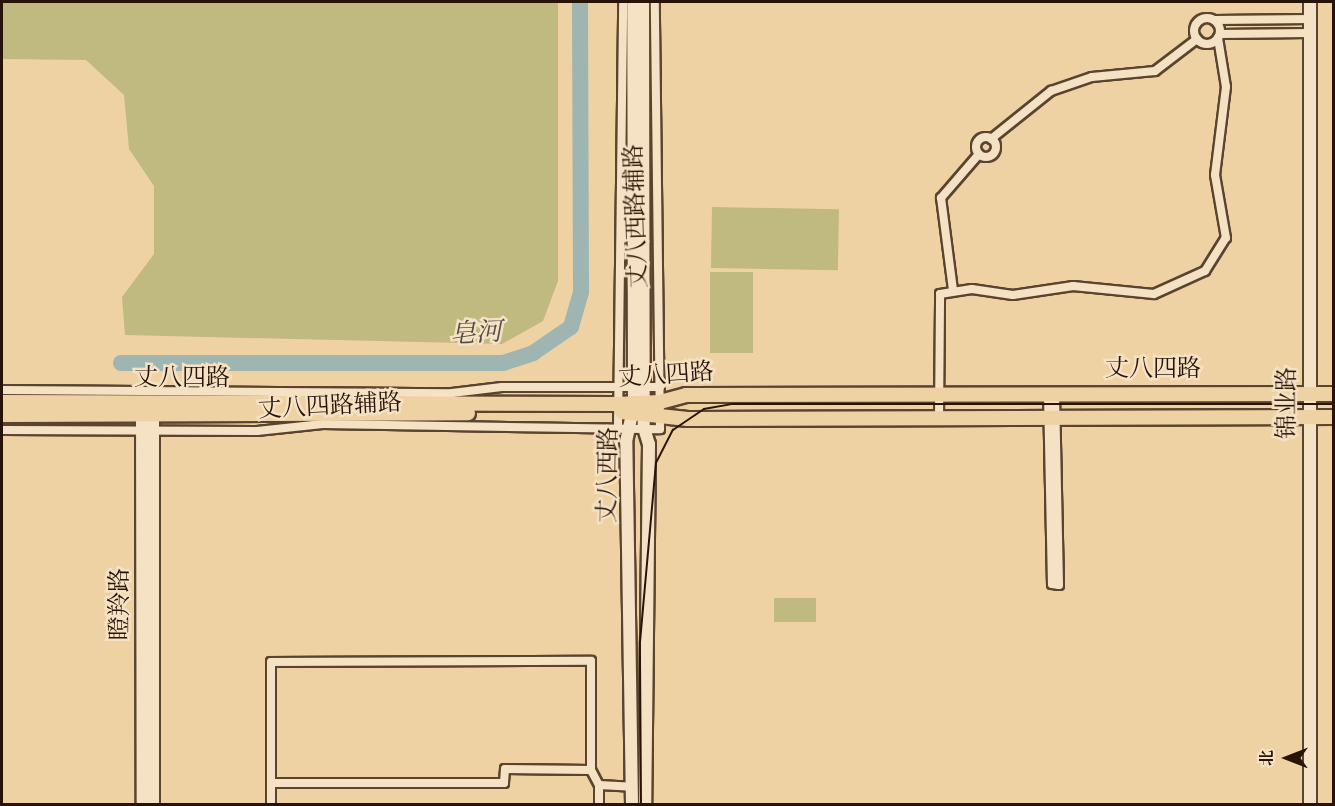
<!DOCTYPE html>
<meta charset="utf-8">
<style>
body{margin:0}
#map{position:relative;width:1335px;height:806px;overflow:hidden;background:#efd2a4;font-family:"Sorts Mill Goudy","Noto Serif SC",serif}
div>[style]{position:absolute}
.green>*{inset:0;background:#c1ba80;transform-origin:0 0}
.river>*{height:16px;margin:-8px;padding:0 8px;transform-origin:8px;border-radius:8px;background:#9eb5b1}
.roads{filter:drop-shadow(2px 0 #5a442e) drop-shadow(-2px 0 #5a442e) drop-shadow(0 2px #5a442e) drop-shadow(0 -2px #5a442e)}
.street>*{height:8px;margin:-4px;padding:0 4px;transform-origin:4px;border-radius:4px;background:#f5e2c4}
.street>.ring{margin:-4px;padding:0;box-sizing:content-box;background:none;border:8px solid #f5e2c4;border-radius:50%}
.secondary>*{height:12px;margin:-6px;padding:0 6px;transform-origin:6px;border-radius:6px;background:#f5e2c4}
.primary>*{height:14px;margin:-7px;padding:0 7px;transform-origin:7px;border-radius:7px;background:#efd2a4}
.tram>*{height:1.5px;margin:-0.75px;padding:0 0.75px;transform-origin:0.75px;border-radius:0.75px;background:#281406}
span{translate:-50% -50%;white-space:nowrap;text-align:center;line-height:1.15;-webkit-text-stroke:5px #f5e2c4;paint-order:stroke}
.street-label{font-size:24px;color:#281406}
.water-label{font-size:26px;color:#514c42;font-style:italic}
.frame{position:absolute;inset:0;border:3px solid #281406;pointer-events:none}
.north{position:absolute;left:1257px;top:728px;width:60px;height:60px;-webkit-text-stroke:4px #f5e2c4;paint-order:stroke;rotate:270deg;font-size:16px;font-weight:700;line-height:24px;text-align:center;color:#281406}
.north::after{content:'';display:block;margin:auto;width:21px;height:27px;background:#281406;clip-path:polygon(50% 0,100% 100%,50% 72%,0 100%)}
</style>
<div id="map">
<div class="green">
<div style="clip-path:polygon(2px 2px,558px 2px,558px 281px,543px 321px,502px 344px,125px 335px,122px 297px,154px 254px,154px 186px,129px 149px,124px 95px,86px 60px,2px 59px)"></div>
<div style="left:712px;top:207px;width:127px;height:61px;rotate:1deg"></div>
<div style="left:710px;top:272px;width:43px;height:81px"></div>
<div style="left:774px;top:598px;width:42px;height:24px"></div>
</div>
<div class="river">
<div style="left:121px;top:363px;width:382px"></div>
<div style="left:503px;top:363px;width:32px;rotate:-18deg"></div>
<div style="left:533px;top:353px;width:46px;rotate:-34.4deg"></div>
<div style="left:571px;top:327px;width:37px;rotate:-74deg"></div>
<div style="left:581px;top:291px;width:289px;rotate:-90.2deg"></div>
</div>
<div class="roads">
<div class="street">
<div class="ring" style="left:1194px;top:18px;width:18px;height:18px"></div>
<div style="left:1215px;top:20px;width:95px;rotate:-0.6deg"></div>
<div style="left:1220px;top:34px;width:89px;rotate:-0.6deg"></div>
<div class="ring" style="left:976px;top:137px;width:12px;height:12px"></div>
<div style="left:991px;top:139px;width:77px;rotate:-38.7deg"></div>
<div style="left:1051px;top:91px;width:43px;rotate:-18.9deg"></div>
<div style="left:1092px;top:77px;width:63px;rotate:-5.4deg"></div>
<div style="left:1155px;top:71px;width:53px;rotate:-37.3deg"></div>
<div style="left:953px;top:290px;width:93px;rotate:-97.4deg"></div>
<div style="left:941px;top:198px;width:58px;rotate:-49.2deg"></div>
<div style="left:2px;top:390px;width:450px;rotate:0.4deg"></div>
<div style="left:452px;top:393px;width:50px;rotate:-6.8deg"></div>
<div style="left:502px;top:387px;width:158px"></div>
<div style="left:1048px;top:394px;width:190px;rotate:88.8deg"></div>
<div style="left:1052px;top:584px;width:7px;rotate:8deg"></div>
<div style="left:1059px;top:585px;width:191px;rotate:-91.2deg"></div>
<div style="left:939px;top:418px;width:124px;rotate:-89.5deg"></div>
<div style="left:940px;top:294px;width:32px;rotate:-9deg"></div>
<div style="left:972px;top:289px;width:41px;rotate:8.3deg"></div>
<div style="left:1013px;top:295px;width:61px;rotate:-8.5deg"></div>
<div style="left:1073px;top:286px;width:81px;rotate:5.6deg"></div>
<div style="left:1154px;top:294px;width:56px;rotate:-24.3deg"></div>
<div style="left:1205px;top:271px;width:39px;rotate:-58deg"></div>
<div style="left:1226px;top:238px;width:64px;rotate:-99.9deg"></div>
<div style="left:1215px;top:175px;width:89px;rotate:-82.9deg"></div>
<div style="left:1226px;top:87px;width:50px;rotate:-99.3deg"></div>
<div style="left:618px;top:428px;width:426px;rotate:-89.3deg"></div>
<div style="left:2px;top:430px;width:255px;rotate:0.2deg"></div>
<div style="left:257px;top:431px;width:66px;rotate:-6.1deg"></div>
<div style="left:323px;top:424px;width:337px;rotate:0.9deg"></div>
<div style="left:660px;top:429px;width:427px;rotate:-90.7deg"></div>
<div style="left:271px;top:783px;width:233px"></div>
<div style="left:504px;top:783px;width:14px;rotate:-86deg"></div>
<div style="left:505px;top:769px;width:86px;rotate:0.7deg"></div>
<div style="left:591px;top:770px;width:17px;rotate:62deg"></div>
<div style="left:599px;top:785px;width:33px;rotate:3deg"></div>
<div style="left:599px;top:785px;width:19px;rotate:90deg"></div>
<div style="left:271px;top:804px;width:142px;rotate:-90deg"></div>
<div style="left:271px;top:662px;width:320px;rotate:-0.2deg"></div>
<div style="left:591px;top:661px;width:109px;rotate:90deg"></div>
</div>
<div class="secondary">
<div style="left:643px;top:2px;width:426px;rotate:89.9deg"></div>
<div style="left:644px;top:428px;width:17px;rotate:73deg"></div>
<div style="left:649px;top:444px;width:360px;rotate:90.6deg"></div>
<div style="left:1310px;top:2px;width:802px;rotate:90deg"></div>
<div style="left:142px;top:407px;width:397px;rotate:89.9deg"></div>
<div style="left:153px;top:804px;width:397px;rotate:-90deg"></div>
<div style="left:632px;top:804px;width:362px;rotate:-90.9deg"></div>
<div style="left:626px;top:442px;width:39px;rotate:-78deg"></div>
<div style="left:634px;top:404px;width:402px;rotate:-90.1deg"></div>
</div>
<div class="primary">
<div style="left:2px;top:402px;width:615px;rotate:0.19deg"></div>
<div style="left:617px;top:404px;width:43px;rotate:-2.7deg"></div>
<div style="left:660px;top:402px;width:27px;rotate:-15deg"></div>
<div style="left:686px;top:395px;width:648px;rotate:-0.09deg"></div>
<div style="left:622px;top:412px;width:66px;rotate:6.1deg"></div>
<div style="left:688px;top:419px;width:646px;rotate:-0.18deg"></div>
<div style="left:2px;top:415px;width:466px;rotate:-0.2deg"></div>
</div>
</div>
<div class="tram">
<div style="left:641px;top:804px;width:162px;rotate:-90.4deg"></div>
<div style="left:640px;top:642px;width:180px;rotate:-84.9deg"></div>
<div style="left:656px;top:463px;width:37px;rotate:-63deg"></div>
<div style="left:673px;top:430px;width:37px;rotate:-34deg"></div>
<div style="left:704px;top:409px;width:29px;rotate:-10deg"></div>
<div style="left:733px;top:404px;width:601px"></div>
</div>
<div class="street-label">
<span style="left:638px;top:216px;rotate:-92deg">丈八西路辅路</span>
<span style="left:1153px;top:371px">丈八四路</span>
<span style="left:666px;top:377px;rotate:-4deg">丈八四路</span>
<span style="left:182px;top:380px">丈八四路</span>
<span style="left:1289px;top:403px;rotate:-90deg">锦业路</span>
<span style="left:330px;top:408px;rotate:-3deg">丈八四路辅路</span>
<span style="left:610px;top:475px;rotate:-89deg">丈八西路</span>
<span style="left:122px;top:604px;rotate:-90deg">瞪羚路</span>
</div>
<div class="water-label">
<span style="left:476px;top:335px;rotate:-3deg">皂河</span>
</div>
<div class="frame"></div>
<div class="north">北</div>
</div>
